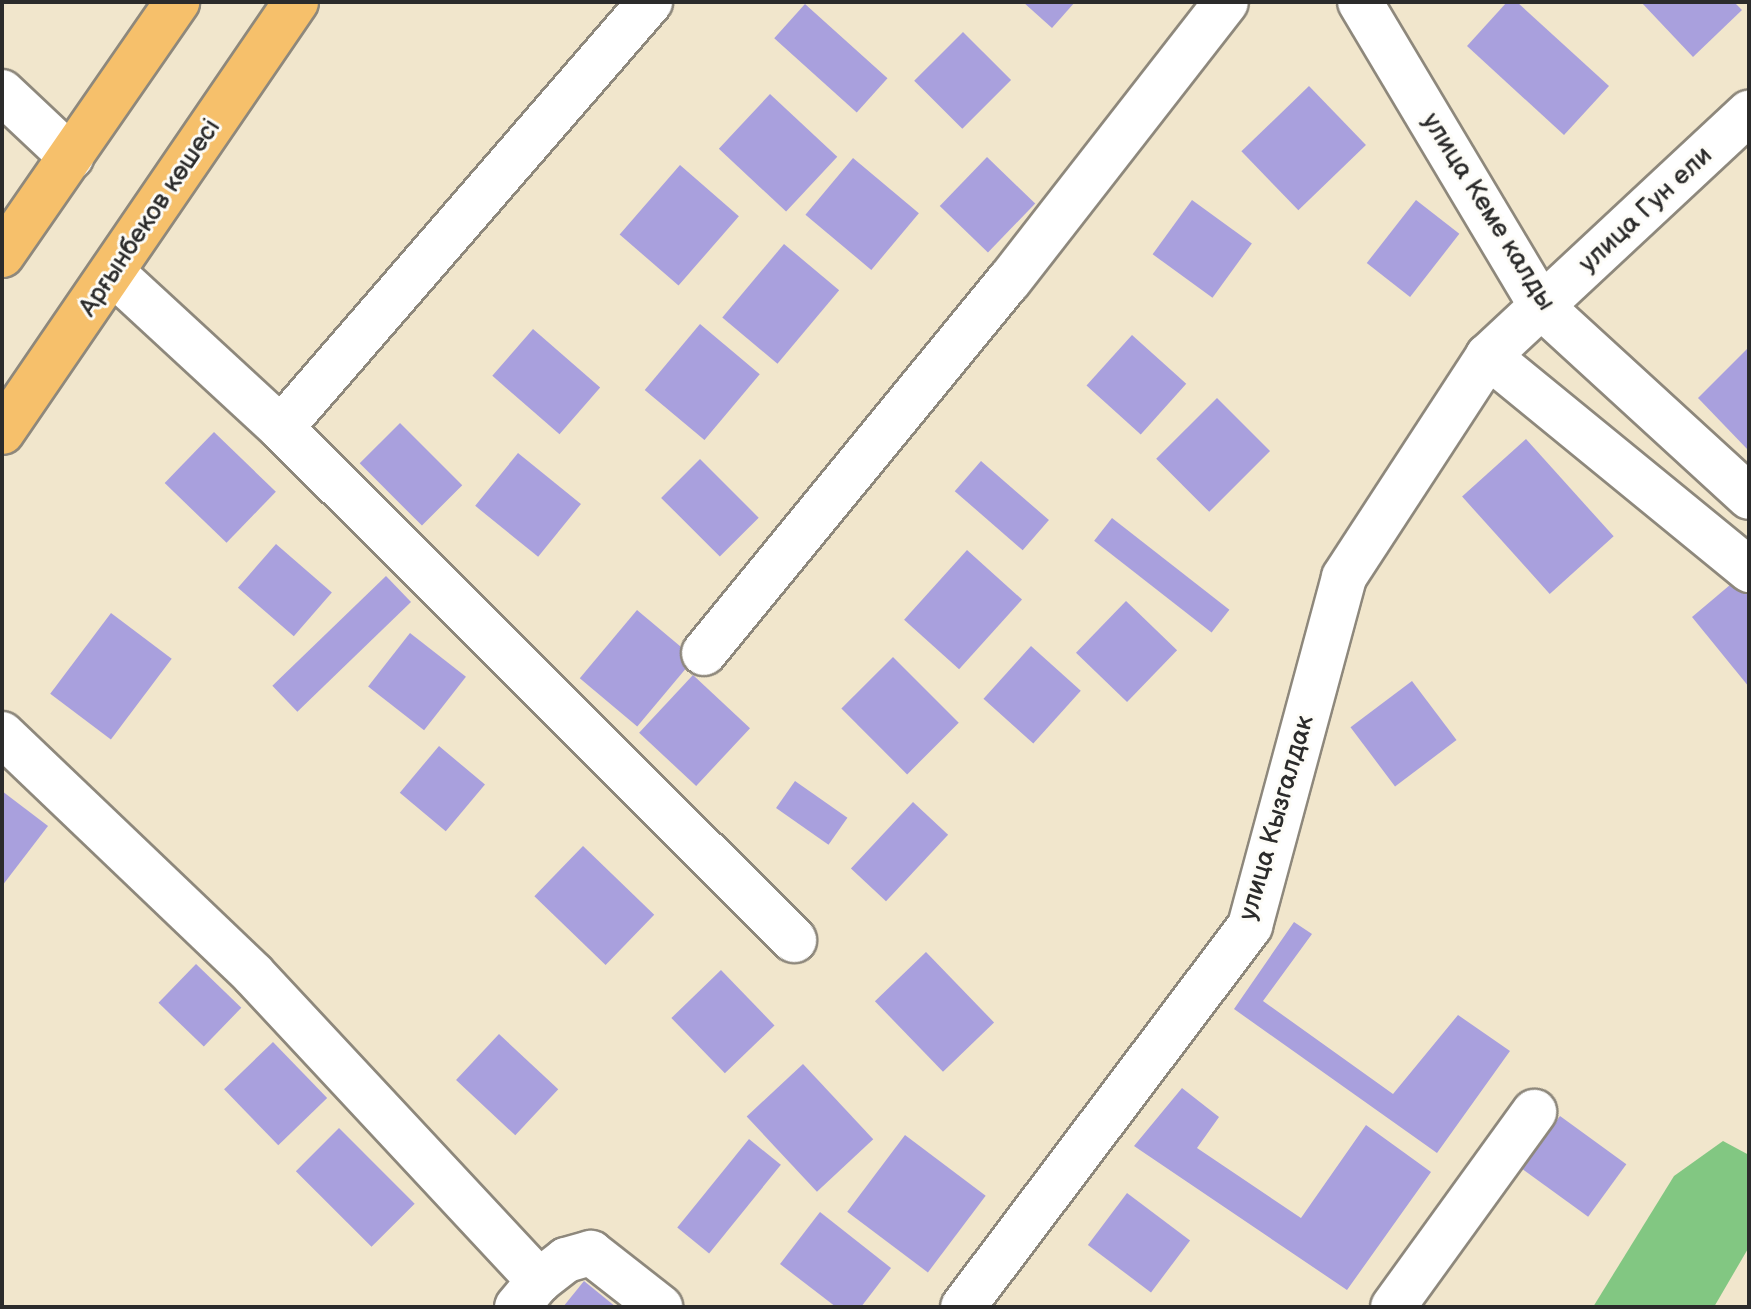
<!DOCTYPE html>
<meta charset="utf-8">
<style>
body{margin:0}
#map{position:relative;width:1751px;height:1309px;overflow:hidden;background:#f1e6cc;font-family:"Balsamiq Sans",sans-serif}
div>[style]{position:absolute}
.green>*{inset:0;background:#82c782}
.building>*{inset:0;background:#a9a0dd;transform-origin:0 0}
.roads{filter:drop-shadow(2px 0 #8e887c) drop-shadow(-2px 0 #8e887c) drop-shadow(0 2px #8e887c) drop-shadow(0 -2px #8e887c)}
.minor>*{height:44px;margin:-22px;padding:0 22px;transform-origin:22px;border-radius:22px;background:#fff}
.major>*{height:44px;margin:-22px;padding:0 22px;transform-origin:22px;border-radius:22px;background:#f6c06b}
span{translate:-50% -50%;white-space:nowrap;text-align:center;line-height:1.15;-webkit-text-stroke:6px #fdfcf7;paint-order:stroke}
.street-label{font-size:26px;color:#2b2b2b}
.frame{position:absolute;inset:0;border:4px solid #2b2b2b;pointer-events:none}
</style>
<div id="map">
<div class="green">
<div style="clip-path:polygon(1723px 1141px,1749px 1155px,1749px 1247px,1714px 1307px,1593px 1307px,1674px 1176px)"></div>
</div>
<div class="building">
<div style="clip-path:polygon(1023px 2px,1075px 2px,1052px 28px)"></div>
<div style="clip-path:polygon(1507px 2px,1517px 2px,1609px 86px,1564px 135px,1467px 46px)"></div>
<div style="clip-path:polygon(1641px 2px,1734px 2px,1742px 10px,1693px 57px)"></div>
<div style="left:805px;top:4px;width:111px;height:46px;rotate:42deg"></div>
<div style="left:963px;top:32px;width:68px;height:69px;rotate:45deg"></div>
<div style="left:1309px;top:86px;width:82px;height:94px;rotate:46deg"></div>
<div style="left:770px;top:94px;width:92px;height:75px;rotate:43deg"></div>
<div style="left:987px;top:157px;width:67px;height:68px;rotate:44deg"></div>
<div style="left:853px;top:158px;width:86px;height:74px;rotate:40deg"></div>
<div style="left:680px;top:165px;width:78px;height:92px;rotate:41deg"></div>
<div style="left:1192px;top:200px;width:74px;height:67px;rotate:36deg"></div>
<div style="left:1416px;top:200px;width:55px;height:80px;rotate:38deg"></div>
<div style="left:784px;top:244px;width:72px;height:96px;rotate:40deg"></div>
<div style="left:700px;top:324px;width:78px;height:86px;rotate:40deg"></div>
<div style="left:533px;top:329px;width:89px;height:62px;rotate:41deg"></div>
<div style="left:1132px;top:335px;width:73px;height:68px;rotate:42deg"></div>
<div style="clip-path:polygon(1749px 347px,1749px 451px,1698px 398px)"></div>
<div style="left:1217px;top:398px;width:75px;height:86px;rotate:45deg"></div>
<div style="left:400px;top:423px;width:88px;height:57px;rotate:45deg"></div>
<div style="left:214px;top:432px;width:86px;height:71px;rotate:44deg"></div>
<div style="left:1526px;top:439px;width:131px;height:86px;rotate:48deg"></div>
<div style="left:518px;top:453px;width:81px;height:68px;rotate:39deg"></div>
<div style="left:700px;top:459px;width:83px;height:55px;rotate:45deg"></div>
<div style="left:981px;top:461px;width:90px;height:40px;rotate:41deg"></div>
<div style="left:1112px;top:518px;width:149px;height:29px;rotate:38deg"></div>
<div style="left:276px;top:544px;width:74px;height:58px;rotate:41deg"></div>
<div style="left:967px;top:550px;width:74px;height:94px;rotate:42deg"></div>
<div style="clip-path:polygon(1743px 574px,1749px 581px,1749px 687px,1692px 617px)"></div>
<div style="left:386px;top:576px;width:36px;height:158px;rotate:46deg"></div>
<div style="left:1126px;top:601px;width:71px;height:72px;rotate:44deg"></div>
<div style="left:637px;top:610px;width:75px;height:89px;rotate:40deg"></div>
<div style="left:111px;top:613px;width:76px;height:101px;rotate:37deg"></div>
<div style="left:410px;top:633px;width:71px;height:68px;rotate:38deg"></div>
<div style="left:1031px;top:646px;width:67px;height:71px;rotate:42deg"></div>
<div style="left:893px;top:657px;width:93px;height:73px;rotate:45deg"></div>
<div style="left:693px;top:675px;width:78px;height:79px;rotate:43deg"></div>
<div style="left:1412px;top:681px;width:74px;height:77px;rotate:53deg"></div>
<div style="left:439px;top:746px;width:60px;height:61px;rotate:40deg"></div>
<div style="left:795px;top:781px;width:64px;height:33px;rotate:35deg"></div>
<div style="clip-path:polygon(2px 791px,48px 826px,2px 886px)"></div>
<div style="left:913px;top:802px;width:48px;height:91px;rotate:43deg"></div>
<div style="left:583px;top:846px;width:99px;height:70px;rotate:44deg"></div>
<div style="clip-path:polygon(1294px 922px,1312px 934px,1263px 1001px,1393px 1094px,1458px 1015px,1510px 1051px,1437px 1153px,1234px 1009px)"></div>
<div style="left:926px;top:952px;width:98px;height:71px;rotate:46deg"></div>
<div style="left:196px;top:964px;width:63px;height:54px;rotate:44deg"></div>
<div style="left:721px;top:970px;width:77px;height:69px;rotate:46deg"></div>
<div style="left:499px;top:1034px;width:81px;height:63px;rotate:43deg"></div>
<div style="left:273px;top:1042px;width:78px;height:68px;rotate:46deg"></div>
<div style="left:803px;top:1064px;width:103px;height:77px;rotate:47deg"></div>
<div style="clip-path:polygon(1182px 1088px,1219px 1117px,1197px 1148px,1301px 1218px,1366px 1125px,1431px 1172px,1347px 1290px,1134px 1146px)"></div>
<div style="left:1560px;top:1116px;width:82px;height:65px;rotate:36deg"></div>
<div style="left:339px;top:1128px;width:107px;height:61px;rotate:45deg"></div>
<div style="left:905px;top:1135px;width:101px;height:96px;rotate:37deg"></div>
<div style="left:749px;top:1139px;width:41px;height:114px;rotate:39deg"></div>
<div style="left:1127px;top:1193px;width:79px;height:65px;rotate:37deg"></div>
<div style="clip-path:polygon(820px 1212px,891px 1268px,861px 1307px,836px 1307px,780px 1264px)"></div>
<div style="clip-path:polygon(584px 1281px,616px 1307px,563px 1307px)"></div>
</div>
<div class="roads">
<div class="minor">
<div style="left:1360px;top:2px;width:355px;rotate:59.2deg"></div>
<div style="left:1542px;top:307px;width:281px;rotate:42.5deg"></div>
<div style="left:2px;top:92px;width:95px;rotate:43.3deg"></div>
<div style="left:113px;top:273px;width:229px;rotate:42.7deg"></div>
<div style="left:281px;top:428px;width:564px;rotate:-49.1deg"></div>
<div style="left:1488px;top:356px;width:338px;rotate:39.3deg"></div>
<div style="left:281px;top:428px;width:725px;rotate:44.94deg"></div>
<div style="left:704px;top:653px;width:481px;rotate:-50.7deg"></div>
<div style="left:1009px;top:281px;width:353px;rotate:-52.1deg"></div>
<div style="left:2px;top:734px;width:347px;rotate:43.7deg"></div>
<div style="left:253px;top:974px;width:420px;rotate:47deg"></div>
<div style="left:517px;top:1307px;width:34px;rotate:-50deg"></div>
<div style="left:539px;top:1281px;width:34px;rotate:-38deg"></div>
<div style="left:566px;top:1260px;width:26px;rotate:-16deg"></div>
<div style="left:591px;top:1253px;width:88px;rotate:38deg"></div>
<div style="left:963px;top:1307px;width:477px;rotate:-53deg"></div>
<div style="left:1250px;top:926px;width:361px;rotate:-74.9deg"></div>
<div style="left:1344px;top:577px;width:264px;rotate:-56.9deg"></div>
<div style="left:1488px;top:356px;width:357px;rotate:-43deg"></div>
<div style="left:1393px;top:1307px;width:241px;rotate:-54.1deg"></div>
</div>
<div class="major">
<div style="left:2px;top:255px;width:308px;rotate:-55.3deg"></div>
<div style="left:2px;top:432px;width:521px;rotate:-55.64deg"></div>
</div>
</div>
<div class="street-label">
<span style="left:1646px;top:210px;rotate:-43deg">улица Гун ели</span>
<span style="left:1488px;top:212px;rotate:58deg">улица Кеме калды</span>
<span style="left:150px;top:218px;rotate:-56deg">Арғынбеков көшесі</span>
<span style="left:1277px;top:818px;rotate:-74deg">улица Кызгалдак</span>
</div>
<div class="frame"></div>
</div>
